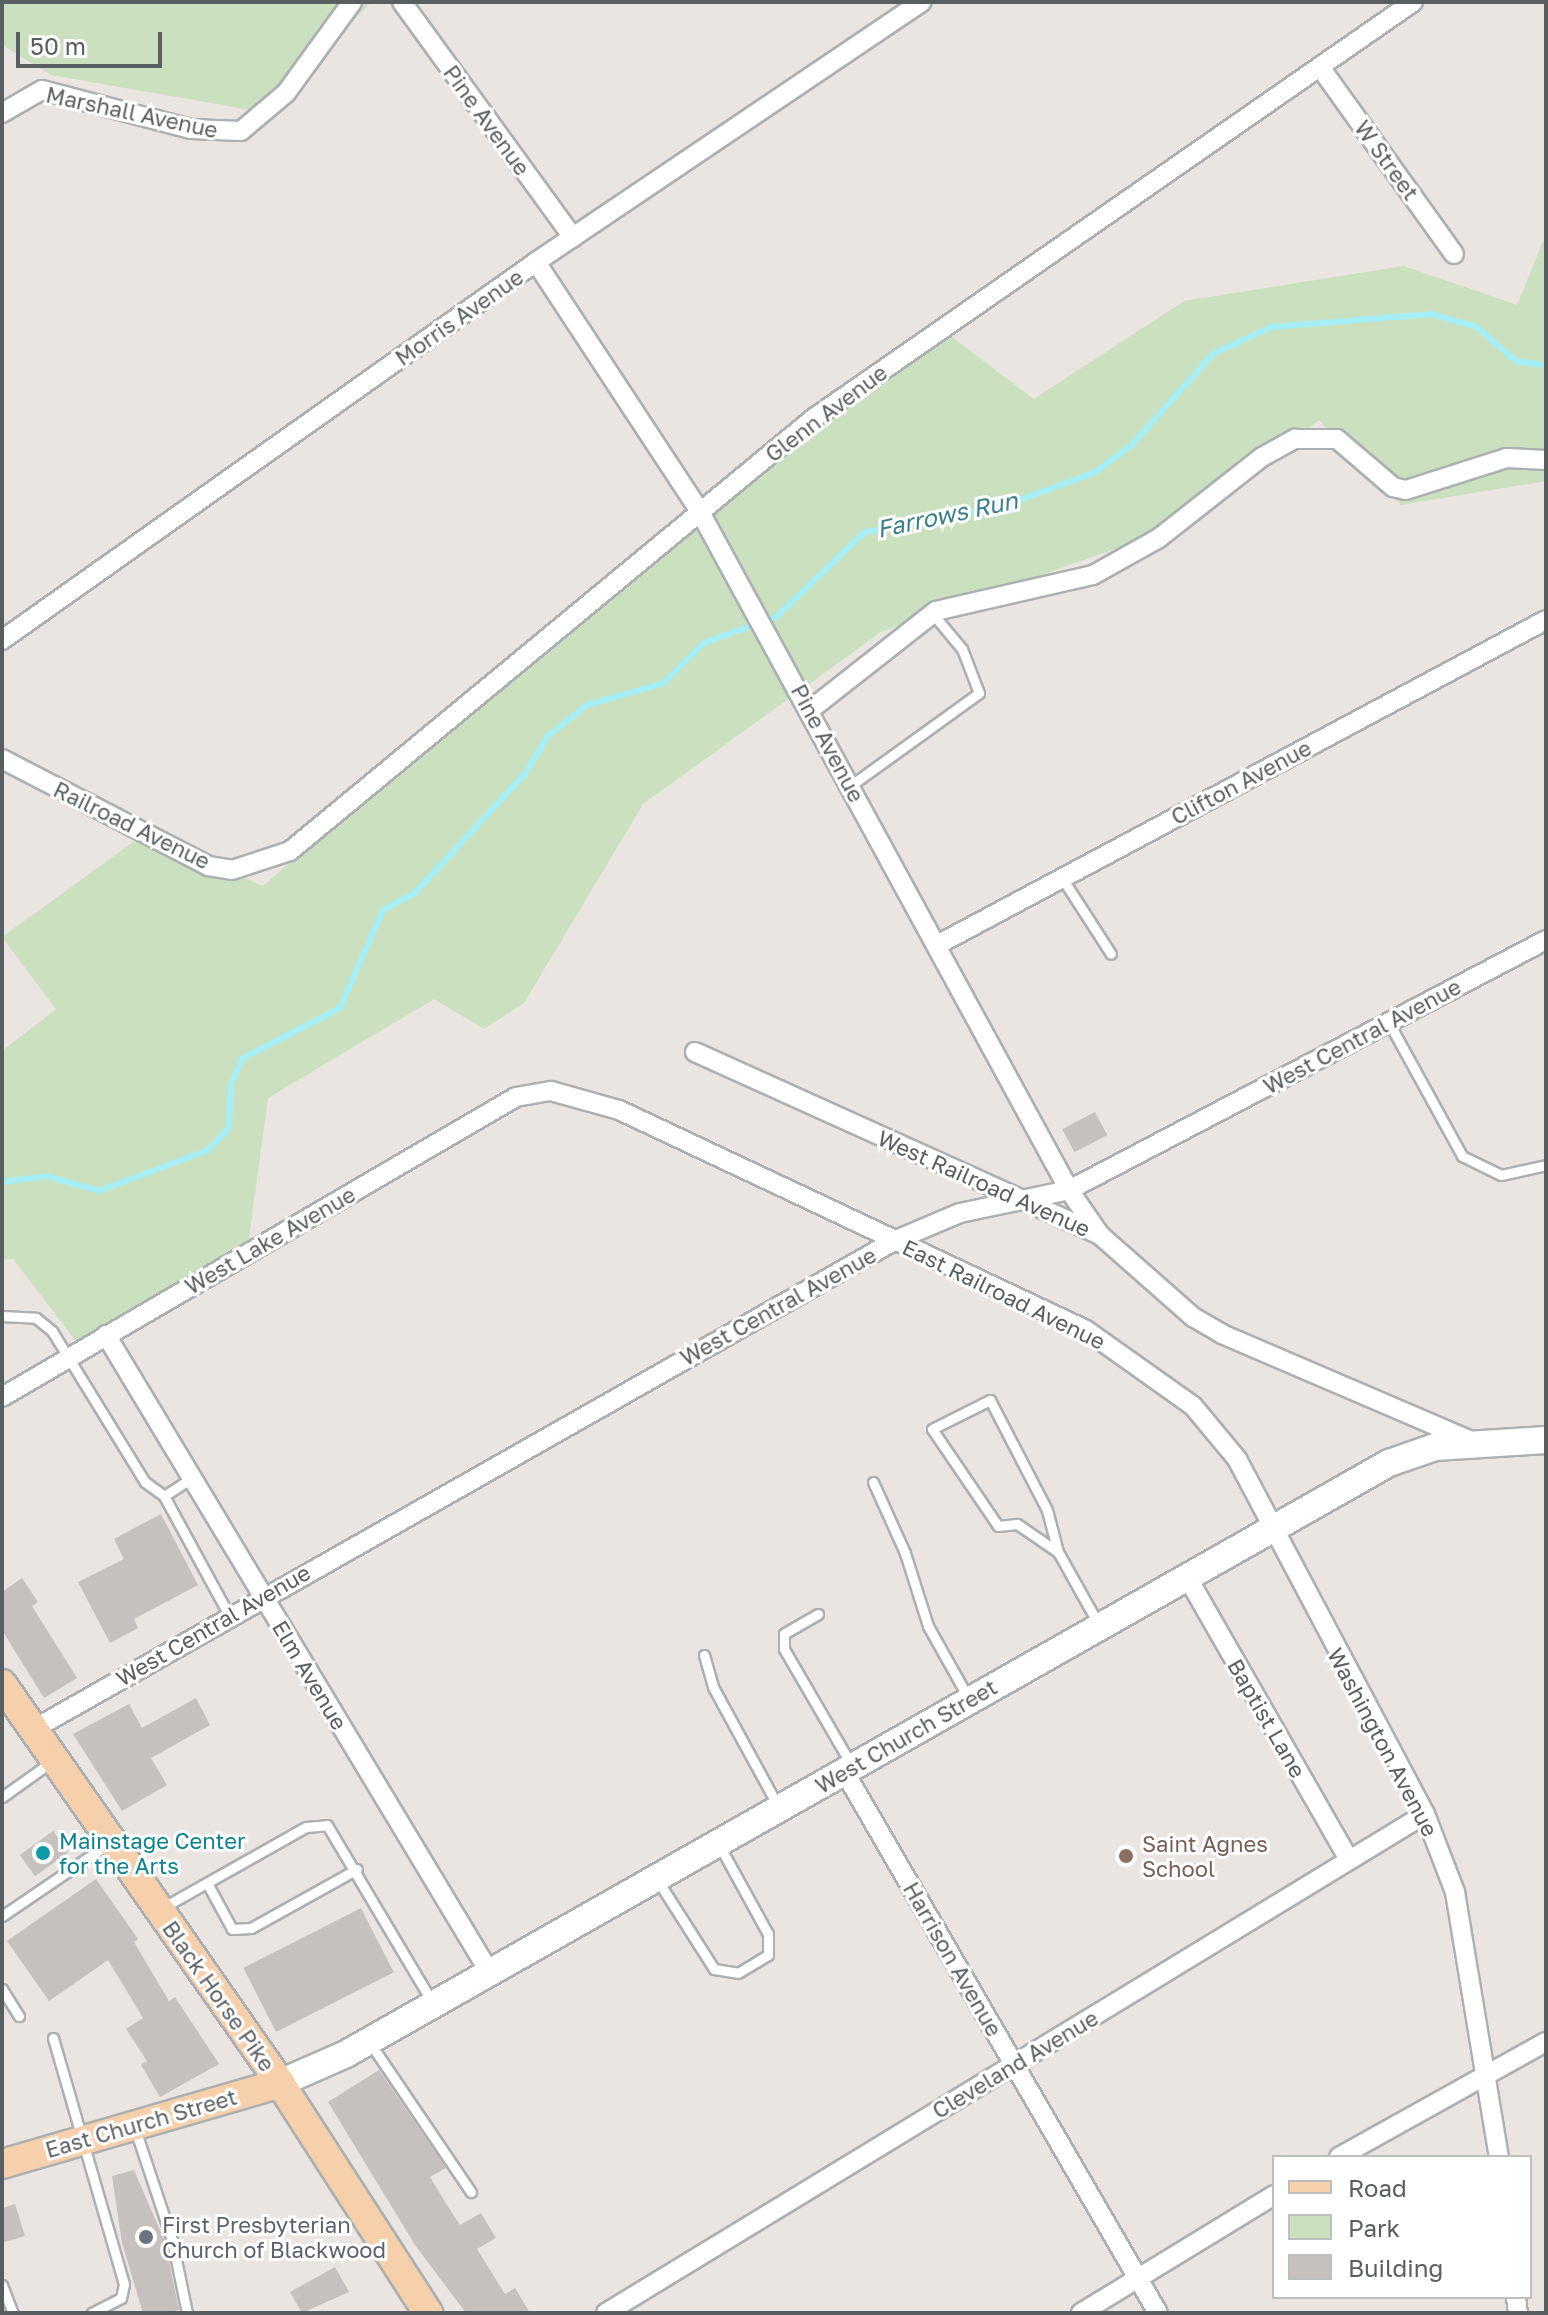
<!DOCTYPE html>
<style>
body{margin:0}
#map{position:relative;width:1548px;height:2315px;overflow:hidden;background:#eae5e0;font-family:"Golos Text",sans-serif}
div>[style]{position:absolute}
.green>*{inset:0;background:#cae0bf}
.stream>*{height:6px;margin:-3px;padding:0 3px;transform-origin:3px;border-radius:3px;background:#a5eef5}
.building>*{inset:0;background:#c6c0be;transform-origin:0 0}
.roads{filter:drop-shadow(2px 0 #acb0b2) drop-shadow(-2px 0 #acb0b2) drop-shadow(0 2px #acb0b2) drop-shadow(0 -2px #acb0b2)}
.service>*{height:9px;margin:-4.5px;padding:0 4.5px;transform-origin:4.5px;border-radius:4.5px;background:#fff}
.minor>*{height:18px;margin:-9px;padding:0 9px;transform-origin:9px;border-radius:9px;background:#fff}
.secondary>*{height:26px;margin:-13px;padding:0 13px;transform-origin:13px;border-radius:13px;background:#fff}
.primary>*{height:28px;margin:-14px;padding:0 14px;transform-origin:14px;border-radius:14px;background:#f6d0aa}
.dots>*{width:22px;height:22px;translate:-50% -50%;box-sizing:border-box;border:4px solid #fff;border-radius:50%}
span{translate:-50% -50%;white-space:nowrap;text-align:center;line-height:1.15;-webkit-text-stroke:6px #fff;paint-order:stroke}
.street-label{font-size:22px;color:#595e60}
.culture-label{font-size:22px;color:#0d838f}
.left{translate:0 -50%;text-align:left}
.education-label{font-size:22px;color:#785e54}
.worship-label{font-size:22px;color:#5b616d}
.water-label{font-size:24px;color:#3d7e8c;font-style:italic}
.frame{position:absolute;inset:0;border:4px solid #595e60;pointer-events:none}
.legend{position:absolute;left:1272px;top:2155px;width:260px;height:144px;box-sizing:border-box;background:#fff;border:2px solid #bdbfbf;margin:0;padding:10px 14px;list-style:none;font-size:24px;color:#595e60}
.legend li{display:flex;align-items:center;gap:16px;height:40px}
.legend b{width:40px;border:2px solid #bdbfbf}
.scale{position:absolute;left:16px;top:32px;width:146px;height:36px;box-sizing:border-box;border:4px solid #595e60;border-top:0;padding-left:10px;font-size:24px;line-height:28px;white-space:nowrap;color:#595e60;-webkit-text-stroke:6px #fff;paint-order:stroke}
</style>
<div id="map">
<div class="green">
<div style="clip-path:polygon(2px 2px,371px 2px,267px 113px,51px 75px,2px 45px)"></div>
<div style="clip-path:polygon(1546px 234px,1546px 481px,1401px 505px,1319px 420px,1191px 522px,881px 632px,643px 804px,524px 1003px,484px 1029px,434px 999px,268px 1098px,247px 1253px,79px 1345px,13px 1259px,2px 1260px,2px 1051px,56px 1009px,2px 937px,143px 835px,263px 886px,673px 524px,948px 334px,1034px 399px,1184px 301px,1404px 266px,1517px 305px)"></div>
</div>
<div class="stream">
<div style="left:2px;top:1182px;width:45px;rotate:-7.6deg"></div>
<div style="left:47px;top:1176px;width:54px;rotate:16.1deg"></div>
<div style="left:99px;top:1191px;width:116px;rotate:-20.6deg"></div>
<div style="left:208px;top:1150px;width:30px;rotate:-46deg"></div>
<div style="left:229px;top:1128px;width:43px;rotate:-87.3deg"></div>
<div style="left:231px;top:1085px;width:28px;rotate:-67deg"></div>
<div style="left:242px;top:1059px;width:110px;rotate:-27.5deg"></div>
<div style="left:340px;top:1008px;width:107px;rotate:-66.3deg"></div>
<div style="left:383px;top:910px;width:36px;rotate:-28deg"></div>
<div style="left:415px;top:893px;width:162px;rotate:-47.3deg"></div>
<div style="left:525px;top:774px;width:44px;rotate:-58.8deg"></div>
<div style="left:548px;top:736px;width:50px;rotate:-38.5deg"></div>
<div style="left:587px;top:705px;width:80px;rotate:-15.9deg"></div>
<div style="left:664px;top:683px;width:57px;rotate:-45deg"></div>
<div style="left:704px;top:643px;width:77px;rotate:-19.9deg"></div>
<div style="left:776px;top:617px;width:123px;rotate:-43.7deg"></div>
<div style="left:865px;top:532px;width:131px;rotate:-10.1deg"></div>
<div style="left:994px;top:509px;width:106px;rotate:-19.8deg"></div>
<div style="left:1094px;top:473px;width:47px;rotate:-36.4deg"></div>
<div style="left:1132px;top:445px;width:122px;rotate:-48.3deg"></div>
<div style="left:1213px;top:354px;width:64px;rotate:-25deg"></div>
<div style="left:1271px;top:327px;width:161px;rotate:-4.6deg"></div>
<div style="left:1431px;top:314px;width:48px;rotate:15.8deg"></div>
<div style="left:1477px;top:327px;width:52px;rotate:41.1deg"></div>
<div style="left:1516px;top:361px;width:30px;rotate:8deg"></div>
</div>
<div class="building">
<div style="left:1095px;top:1112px;width:26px;height:37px;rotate:62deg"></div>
<div style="clip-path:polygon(161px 1514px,198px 1585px,134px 1619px,138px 1628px,110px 1643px,78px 1582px,124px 1559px,114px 1539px)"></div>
<div style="clip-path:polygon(22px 1578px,38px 1602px,32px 1606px,77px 1678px,44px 1698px,2px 1630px,2px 1592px)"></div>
<div style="clip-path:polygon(196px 1698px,210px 1725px,151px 1758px,167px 1785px,122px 1811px,73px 1734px,129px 1704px,142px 1728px)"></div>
<div style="left:53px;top:1831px;width:26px;height:41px;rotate:54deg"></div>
<div style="clip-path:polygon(96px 1879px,138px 1939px,134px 1942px,169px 2001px,175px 1997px,219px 2064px,160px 2097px,141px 2065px,147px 2061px,126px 2029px,143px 2018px,108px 1960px,49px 2001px,7px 1941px)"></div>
<div style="left:361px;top:1908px;width:72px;height:132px;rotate:63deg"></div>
<div style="clip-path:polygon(379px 2070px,446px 2168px,430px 2177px,447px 2205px,460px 2225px,481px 2213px,496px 2238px,477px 2249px,505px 2294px,515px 2288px,530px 2313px,466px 2313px,415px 2245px,328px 2102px)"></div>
<div style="clip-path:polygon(134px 2170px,165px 2242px,179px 2310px,167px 2313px,143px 2313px,122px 2243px,112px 2176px)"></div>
<div style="clip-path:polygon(15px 2204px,25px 2236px,2px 2243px,2px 2208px)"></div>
<div style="clip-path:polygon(335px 2267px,349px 2292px,302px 2313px,290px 2292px)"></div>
</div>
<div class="roads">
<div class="service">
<div style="left:850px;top:786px;width:159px;rotate:-35.8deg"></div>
<div style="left:979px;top:693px;width:47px;rotate:-111.1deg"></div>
<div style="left:962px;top:649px;width:47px;rotate:-129.8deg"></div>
<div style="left:1062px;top:878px;width:90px;rotate:57.2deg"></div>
<div style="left:1389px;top:1023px;width:152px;rotate:61.2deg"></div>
<div style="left:1462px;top:1156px;width:43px;rotate:26deg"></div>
<div style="left:1501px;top:1175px;width:46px;rotate:-12.5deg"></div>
<div style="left:2px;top:1316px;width:34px;rotate:3deg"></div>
<div style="left:36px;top:1318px;width:21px;rotate:39deg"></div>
<div style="left:52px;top:1331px;width:177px;rotate:58.4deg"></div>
<div style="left:145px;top:1482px;width:24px;rotate:36deg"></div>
<div style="left:164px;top:1496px;width:136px;rotate:61.4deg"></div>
<div style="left:873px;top:1482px;width:78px;rotate:65.7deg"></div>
<div style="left:905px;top:1553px;width:77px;rotate:72.5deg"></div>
<div style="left:928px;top:1626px;width:84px;rotate:60.7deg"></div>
<div style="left:164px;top:1496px;width:33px;rotate:-33deg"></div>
<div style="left:1058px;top:1552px;width:50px;rotate:-145.7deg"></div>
<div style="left:1017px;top:1524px;width:19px;rotate:174deg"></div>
<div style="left:998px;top:1526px;width:117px;rotate:-124.2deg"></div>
<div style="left:932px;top:1429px;width:65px;rotate:-26.6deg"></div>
<div style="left:990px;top:1400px;width:124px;rotate:62.6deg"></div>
<div style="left:1047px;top:1510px;width:43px;rotate:75.3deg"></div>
<div style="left:1058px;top:1552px;width:84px;rotate:60.7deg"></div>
<div style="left:818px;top:1614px;width:39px;rotate:150deg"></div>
<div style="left:784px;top:1634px;width:15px;rotate:90deg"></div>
<div style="left:784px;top:1649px;width:133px;rotate:59.8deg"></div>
<div style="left:704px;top:1655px;width:33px;rotate:74deg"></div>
<div style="left:713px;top:1687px;width:136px;rotate:61.4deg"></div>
<div style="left:2px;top:1797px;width:60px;rotate:-35.5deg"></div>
<div style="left:658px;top:1881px;width:104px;rotate:57.5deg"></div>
<div style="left:714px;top:1969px;width:24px;rotate:9deg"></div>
<div style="left:738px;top:1973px;width:35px;rotate:-31deg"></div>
<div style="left:768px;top:1955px;width:21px;rotate:-90deg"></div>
<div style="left:768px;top:1934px;width:102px;rotate:-118.8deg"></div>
<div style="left:207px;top:1883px;width:52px;rotate:61.5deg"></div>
<div style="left:232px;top:1929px;width:19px;rotate:-3deg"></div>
<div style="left:251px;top:1928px;width:121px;rotate:-29.1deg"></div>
<div style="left:162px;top:1908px;width:165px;rotate:-29.4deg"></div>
<div style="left:306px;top:1827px;width:21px;rotate:-5deg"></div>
<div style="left:327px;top:1825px;width:206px;rotate:59.3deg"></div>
<div style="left:2px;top:1916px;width:128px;rotate:-34.2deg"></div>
<div style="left:2px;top:1989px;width:32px;rotate:58deg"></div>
<div style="left:53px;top:2038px;width:256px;rotate:73.9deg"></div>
<div style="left:124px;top:2284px;width:14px;rotate:102deg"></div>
<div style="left:121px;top:2298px;width:33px;rotate:153deg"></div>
<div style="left:370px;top:2043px;width:180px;rotate:55.9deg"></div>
<div style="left:135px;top:2129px;width:117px;rotate:71.6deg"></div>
<div style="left:172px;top:2240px;width:75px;rotate:78.4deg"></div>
<div style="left:2px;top:2285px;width:30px;rotate:69deg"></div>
</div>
<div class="minor">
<div style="left:402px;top:2px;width:291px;rotate:54deg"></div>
<div style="left:1320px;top:67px;width:230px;rotate:54.4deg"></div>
<div style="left:2px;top:113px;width:46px;rotate:-29.9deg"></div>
<div style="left:42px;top:90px;width:154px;rotate:14.7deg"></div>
<div style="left:191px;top:129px;width:50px;rotate:2.3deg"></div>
<div style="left:241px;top:131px;width:59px;rotate:-40.2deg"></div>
<div style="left:286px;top:93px;width:112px;rotate:-54deg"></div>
<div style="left:536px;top:262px;width:299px;rotate:56.7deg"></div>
<div style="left:700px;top:512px;width:772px;rotate:61.44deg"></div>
<div style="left:1069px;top:1190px;width:55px;rotate:55.4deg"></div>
<div style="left:2px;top:640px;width:654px;rotate:-35.29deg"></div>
<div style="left:536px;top:262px;width:465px;rotate:-34deg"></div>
<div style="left:810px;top:710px;width:160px;rotate:-38.2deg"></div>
<div style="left:936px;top:611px;width:161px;rotate:-12.9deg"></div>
<div style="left:1093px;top:575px;width:76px;rotate:-29.3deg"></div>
<div style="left:1159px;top:538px;width:131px;rotate:-38.2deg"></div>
<div style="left:1262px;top:457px;width:38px;rotate:-29deg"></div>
<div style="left:1295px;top:439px;width:42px"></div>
<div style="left:1337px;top:439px;width:74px;rotate:40.6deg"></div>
<div style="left:1393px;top:487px;width:13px;rotate:13deg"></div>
<div style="left:1406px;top:490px;width:106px;rotate:-17.6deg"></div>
<div style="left:1507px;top:458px;width:39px;rotate:3deg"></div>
<div style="left:2px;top:759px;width:232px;rotate:27.4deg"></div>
<div style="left:208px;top:866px;width:24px;rotate:9deg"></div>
<div style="left:232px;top:870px;width:61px;rotate:-18.1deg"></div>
<div style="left:290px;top:851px;width:680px;rotate:-39.57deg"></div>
<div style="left:814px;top:418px;width:729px;rotate:-34.78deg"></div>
<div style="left:937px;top:945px;width:690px;rotate:-28.09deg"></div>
<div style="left:695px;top:1052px;width:444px;rotate:24.3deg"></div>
<div style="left:1100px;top:1235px;width:124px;rotate:41.4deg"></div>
<div style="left:1193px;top:1317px;width:34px;rotate:30deg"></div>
<div style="left:1222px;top:1334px;width:272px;rotate:23.2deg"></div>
<div style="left:106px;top:1335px;width:745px;rotate:58.96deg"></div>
<div style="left:2px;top:1397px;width:595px;rotate:-30.27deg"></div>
<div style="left:516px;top:1097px;width:36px;rotate:-10deg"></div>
<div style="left:551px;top:1091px;width:71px;rotate:15.6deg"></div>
<div style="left:619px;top:1110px;width:516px;rotate:25.22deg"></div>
<div style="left:1086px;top:1330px;width:131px;rotate:35.4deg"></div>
<div style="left:1193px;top:1406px;width:69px;rotate:50.3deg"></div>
<div style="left:1237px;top:1459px;width:402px;rotate:62.1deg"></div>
<div style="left:1425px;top:1814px;width:84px;rotate:69deg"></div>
<div style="left:1455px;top:1892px;width:269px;rotate:80.6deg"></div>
<div style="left:1186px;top:1575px;width:328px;rotate:60.2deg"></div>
<div style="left:34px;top:1729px;width:991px;rotate:-29.57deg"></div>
<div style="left:896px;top:1240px;width:69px;rotate:-22.9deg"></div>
<div style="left:960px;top:1213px;width:111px;rotate:-11.9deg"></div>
<div style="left:1069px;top:1190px;width:539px;rotate:-27.66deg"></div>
<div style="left:844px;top:1771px;width:626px;rotate:59.91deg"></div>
<div style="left:1339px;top:2157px;width:237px;rotate:-29.1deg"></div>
<div style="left:1516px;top:2297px;width:16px;rotate:83deg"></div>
<div style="left:606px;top:2313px;width:959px;rotate:-31.35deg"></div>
<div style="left:1081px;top:2313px;width:226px;rotate:-31.4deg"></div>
</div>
<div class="secondary">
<div style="left:280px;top:2083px;width:72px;rotate:-23.7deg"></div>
<div style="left:346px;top:2054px;width:1199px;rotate:-29.54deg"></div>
<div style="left:1389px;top:1463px;width:49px;rotate:-19.2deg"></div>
<div style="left:1435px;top:1447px;width:111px;rotate:-3.6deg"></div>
</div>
<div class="primary">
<div style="left:2px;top:1684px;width:486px;rotate:55.1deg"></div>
<div style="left:280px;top:2083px;width:274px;rotate:57.2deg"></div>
<div style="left:2px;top:2164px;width:290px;rotate:-16.2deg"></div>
</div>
</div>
<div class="dots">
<div style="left:43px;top:1853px;background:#0f9aa8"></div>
<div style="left:1126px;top:1856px;background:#8d6e63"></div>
<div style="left:146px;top:2237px;background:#6b7280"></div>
</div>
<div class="street-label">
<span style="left:132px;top:112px;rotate:12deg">Marshall Avenue</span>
<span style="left:487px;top:120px;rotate:54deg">Pine Avenue</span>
<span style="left:1387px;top:160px;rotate:54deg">W Street</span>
<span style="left:459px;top:317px;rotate:-35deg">Morris Avenue</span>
<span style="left:826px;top:413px;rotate:-37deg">Glenn Avenue</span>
<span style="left:828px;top:743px;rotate:62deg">Pine Avenue</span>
<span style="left:1241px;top:782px;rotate:-28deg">Clifton Avenue</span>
<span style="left:132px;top:825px;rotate:26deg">Railroad Avenue</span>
<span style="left:1362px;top:1036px;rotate:-28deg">West Central Avenue</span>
<span style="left:984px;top:1183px;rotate:24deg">West Railroad Avenue</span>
<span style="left:270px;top:1240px;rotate:-30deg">West Lake Avenue</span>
<span style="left:1004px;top:1294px;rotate:26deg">East Railroad Avenue</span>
<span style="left:778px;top:1306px;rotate:-29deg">West Central Avenue</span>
<span style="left:213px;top:1625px;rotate:-30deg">West Central Avenue</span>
<span style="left:310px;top:1675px;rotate:59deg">Elm Avenue</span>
<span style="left:1267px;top:1718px;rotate:60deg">Baptist Lane</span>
<span style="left:906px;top:1736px;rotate:-30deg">West Church Street</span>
<span style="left:1383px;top:1742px;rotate:62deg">Washington Avenue</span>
<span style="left:953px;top:1959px;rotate:60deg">Harrison Avenue</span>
<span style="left:219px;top:1996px;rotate:55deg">Black Horse Pike</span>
<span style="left:1015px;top:2064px;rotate:-31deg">Cleveland Avenue</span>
<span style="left:141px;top:2123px;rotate:-16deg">East Church Street</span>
</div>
<div class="culture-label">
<span class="left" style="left:59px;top:1853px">Mainstage Center<br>for the Arts</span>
</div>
<div class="education-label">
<span class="left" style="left:1142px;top:1856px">Saint Agnes<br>School</span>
</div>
<div class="worship-label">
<span class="left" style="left:162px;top:2237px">First Presbyterian<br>Church of Blackwood</span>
</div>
<div class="water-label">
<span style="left:947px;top:514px;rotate:-12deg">Farrows Run</span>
</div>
<div class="frame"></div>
<ul class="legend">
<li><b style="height:10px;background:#f6d0aa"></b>Road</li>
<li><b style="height:22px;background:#cae0bf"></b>Park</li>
<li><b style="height:22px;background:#c6c0be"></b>Building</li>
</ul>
<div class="scale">50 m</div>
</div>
